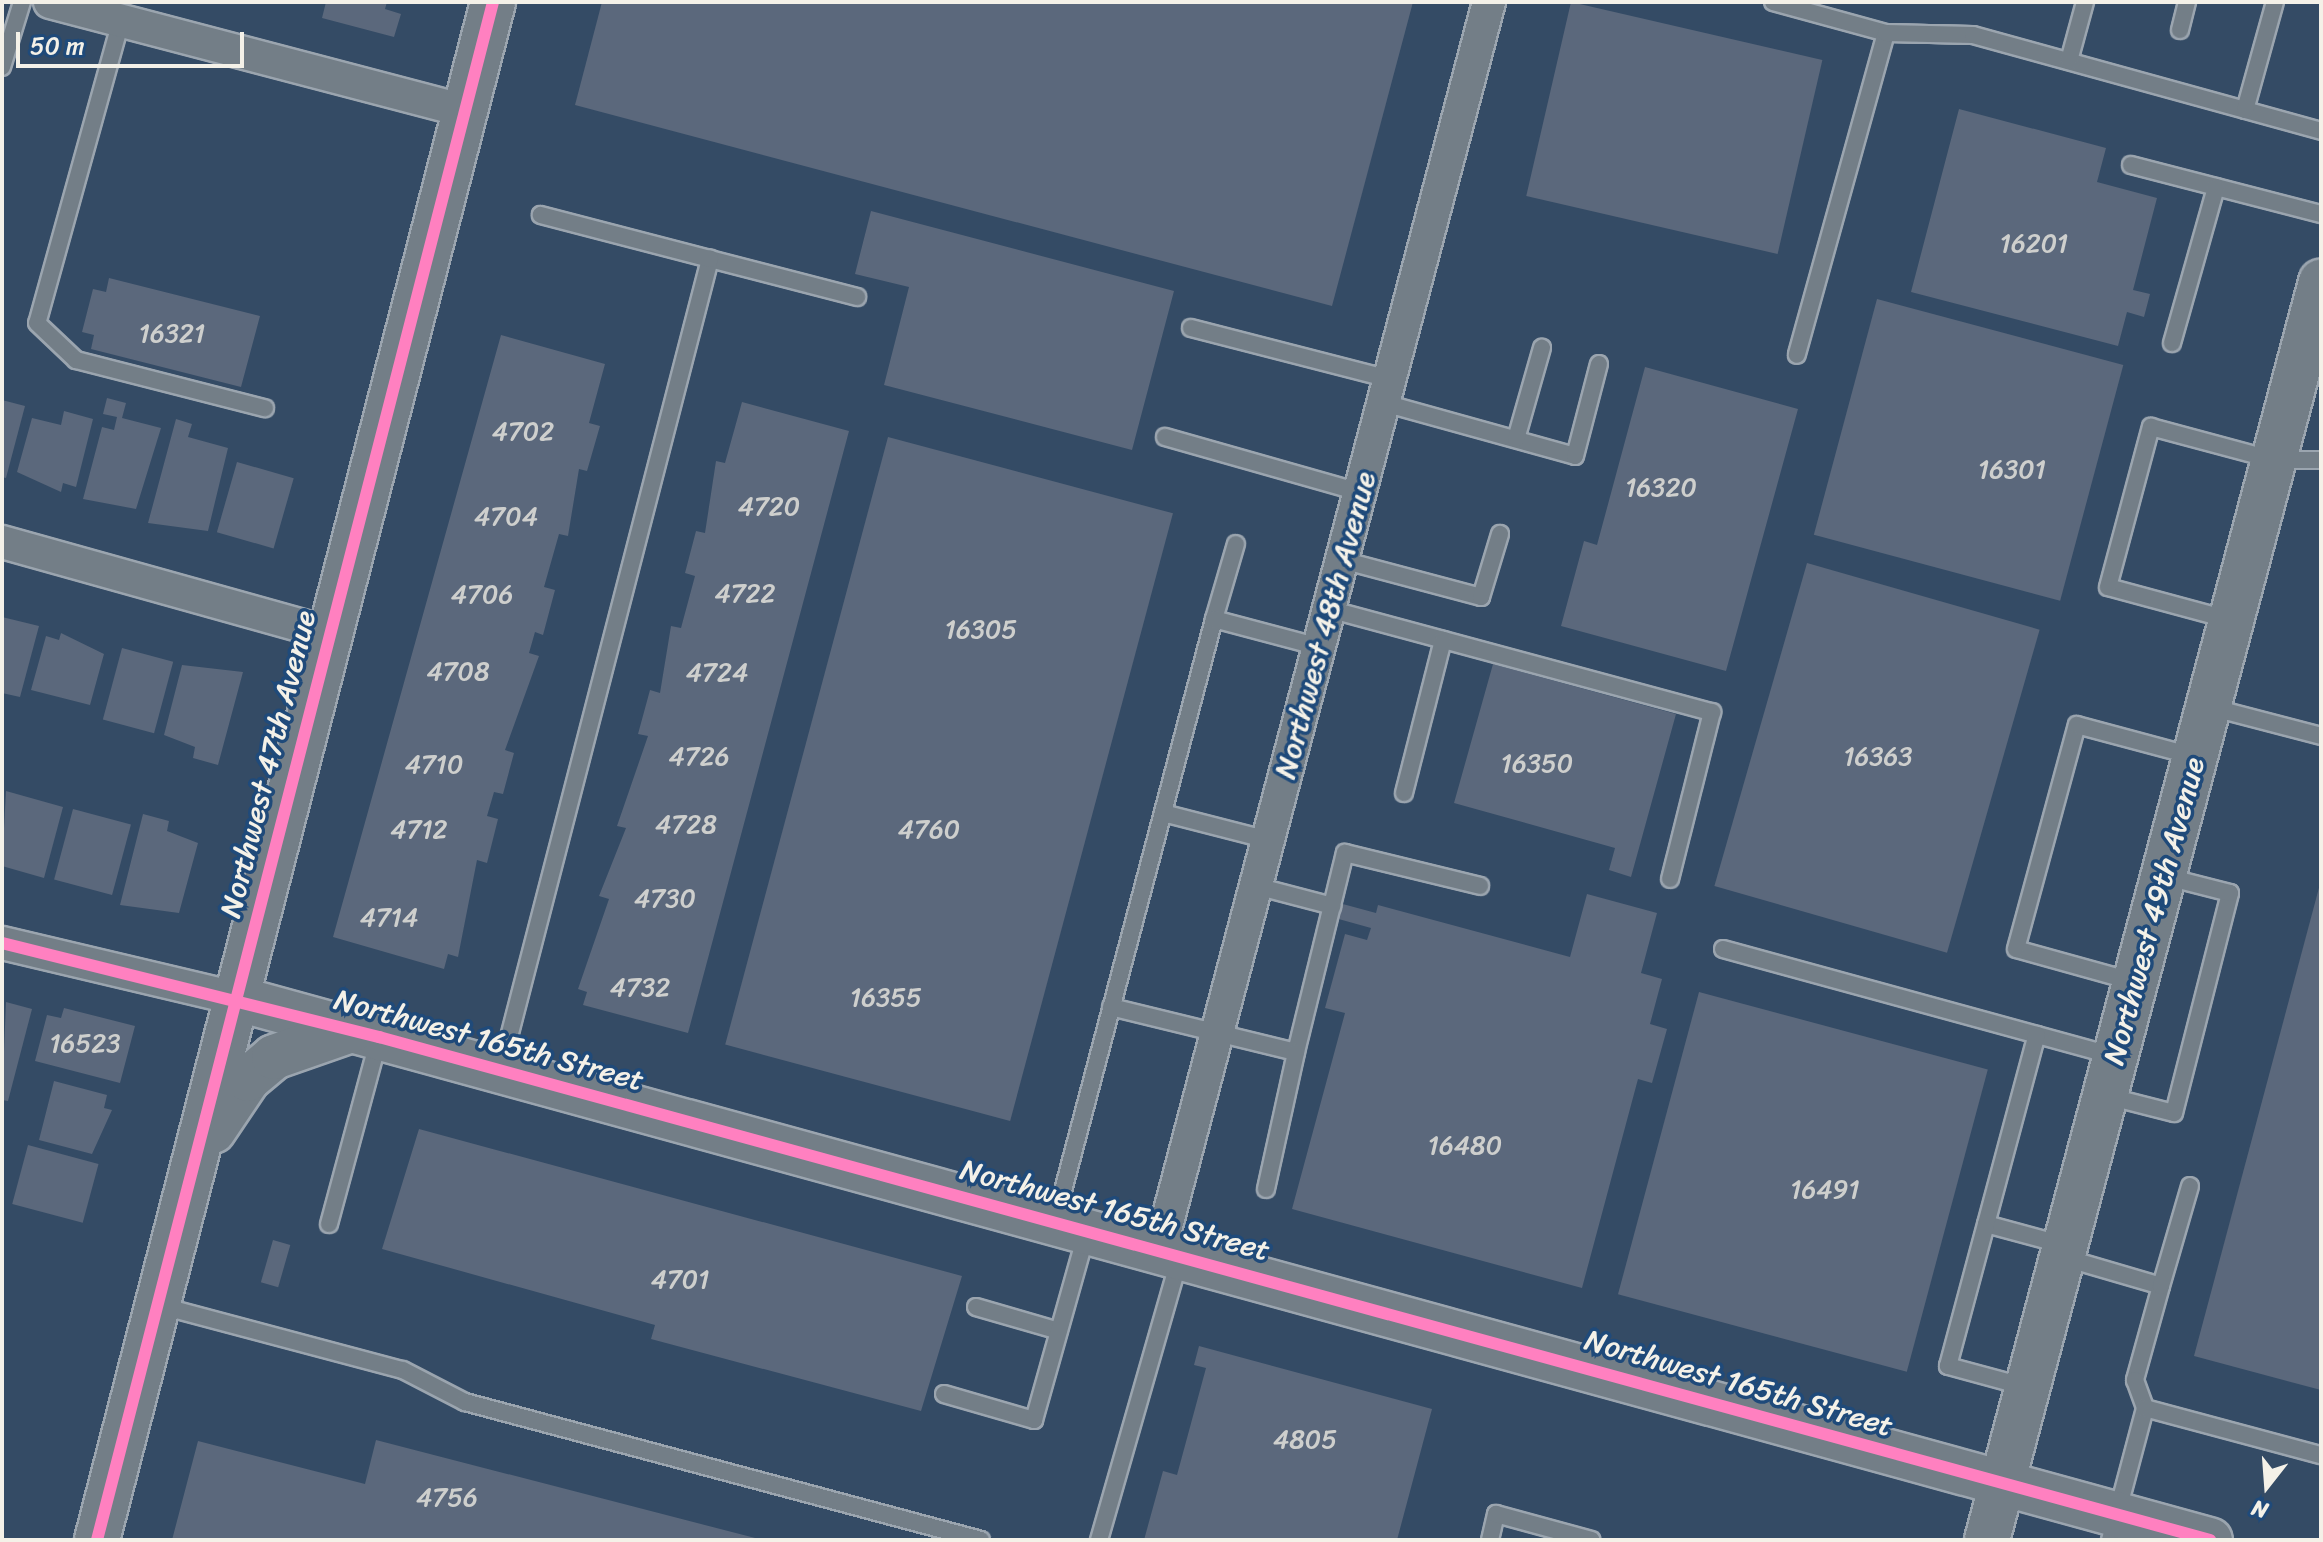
<!DOCTYPE html>
<style>
body{margin:0}
#map{position:relative;width:2323px;height:1542px;overflow:hidden;background:#344b65;font-family:Sriracha,sans-serif}
div>[style]{position:absolute}
.building>*{inset:0;background:#5b687c;transform-origin:0 0}
.roads{filter:drop-shadow(2px 0 #9ba5af) drop-shadow(-2px 0 #9ba5af) drop-shadow(0 2px #9ba5af) drop-shadow(0 -2px #9ba5af)}
.lane>*{height:16px;margin:-8px;padding:0 8px;transform-origin:8px;border-radius:8px;background:#737e87}
.street>*{height:32px;margin:-16px;padding:0 16px;transform-origin:16px;border-radius:16px;background:#737e87}
.secondary>*{height:44px;margin:-22px;padding:0 22px;transform-origin:22px;border-radius:22px;background:#737e87}
.cycleway>*{height:12px;margin:-6px;padding:0 6px;transform-origin:6px;border-radius:6px;background:#ff80c0}
span{translate:-50% -50%;white-space:nowrap;text-align:center;line-height:1.15;-webkit-text-stroke:7px #1f4a7a;paint-order:stroke}
.number-label{font-size:26px;color:#cecfcd}
.number-label span{-webkit-text-stroke-width:0}
.street-label{font-size:30px;color:#f4f1e8}
.frame{position:absolute;inset:0;border:4px solid #f4f1e8;pointer-events:none}
.north{position:absolute;left:2227px;top:1446px;width:80px;height:80px;-webkit-text-stroke:6px #1f4a7a;paint-order:stroke;rotate:197deg;font-size:22px;font-weight:700;line-height:32px;text-align:center;color:#f4f1e8}
.north::after{content:'';display:block;margin:auto;width:28px;height:36px;background:#f4f1e8;clip-path:polygon(50% 0,100% 100%,50% 72%,0 100%)}
.scale{position:absolute;left:16px;top:32px;width:228px;height:36px;box-sizing:border-box;border:4px solid #f4f1e8;border-top:0;padding-left:10px;font-size:24px;line-height:28px;white-space:nowrap;color:#f4f1e8;-webkit-text-stroke:6px #1f4a7a;paint-order:stroke}
</style>
<div id="map">
<div class="building">
<div style="clip-path:polygon(326px 2px,387px 2px,385px 9px,401px 14px,394px 37px,322px 18px)"></div>
<div style="clip-path:polygon(602px 2px,1413px 2px,1332px 306px,575px 105px)"></div>
<div style="left:1571px;top:2px;width:258px;height:199px;rotate:13deg"></div>
<div style="clip-path:polygon(1959px 109px,2106px 148px,2097px 182px,2157px 198px,2133px 290px,2150px 294px,2144px 317px,2127px 312px,2118px 346px,1911px 292px)"></div>
<div style="clip-path:polygon(871px 211px,1174px 291px,1132px 450px,884px 385px,909px 287px,855px 274px)"></div>
<div style="clip-path:polygon(109px 278px,260px 316px,241px 387px,91px 349px,94px 335px,82px 332px,93px 289px,106px 292px)"></div>
<div style="left:1877px;top:299px;width:255px;height:244px;rotate:15deg"></div>
<div style="clip-path:polygon(501px 335px,605px 364px,589px 423px,600px 426px,587px 471px,579px 469px,568px 536px,559px 534px,544px 587px,555px 590px,543px 635px,535px 632px,529px 653px,539px 656px,505px 750px,514px 753px,503px 794px,494px 792px,487px 816px,498px 819px,487px 863px,477px 860px,458px 957px,448px 954px,444px 969px,333px 937px)"></div>
<div style="clip-path:polygon(1645px 367px,1798px 409px,1726px 671px,1561px 626px,1584px 541px,1597px 545px)"></div>
<div style="clip-path:polygon(107px 398px,126px 403px,122px 418px,161px 428px,136px 509px,83px 499px,102px 427px,114px 430px,117px 417px,103px 414px)"></div>
<div style="clip-path:polygon(2px 400px,25px 406px,6px 478px,2px 477px)"></div>
<div style="clip-path:polygon(742px 402px,849px 431px,688px 1033px,583px 1005px,587px 992px,578px 989px,609px 899px,599px 896px,626px 828px,617px 826px,648px 736px,638px 734px,650px 690px,660px 693px,671px 626px,681px 628px,695px 576px,685px 573px,696px 531px,705px 533px,716px 461px,725px 463px)"></div>
<div style="clip-path:polygon(64px 411px,93px 419px,76px 487px,63px 483px,61px 492px,17px 472px,32px 418px,61px 425px)"></div>
<div style="clip-path:polygon(176px 419px,192px 424px,188px 437px,228px 448px,208px 531px,148px 523px)"></div>
<div style="left:888px;top:437px;width:295px;height:629px;rotate:15deg"></div>
<div style="left:237px;top:462px;width:59px;height:73px;rotate:16deg"></div>
<div style="left:1807px;top:563px;width:242px;height:336px;rotate:16deg"></div>
<div style="clip-path:polygon(2px 617px,39px 626px,20px 697px,2px 693px)"></div>
<div style="clip-path:polygon(61px 633px,104px 654px,90px 705px,31px 690px,46px 636px,59px 640px)"></div>
<div style="left:122px;top:648px;width:53px;height:74px;rotate:15deg"></div>
<div style="clip-path:polygon(1493px 664px,1676px 714px,1631px 877px,1609px 870px,1615px 848px,1454px 803px)"></div>
<div style="clip-path:polygon(182px 665px,243px 672px,218px 765px,193px 758px,195px 747px,164px 735px)"></div>
<div style="clip-path:polygon(6px 791px,63px 807px,44px 878px,2px 866px)"></div>
<div style="left:73px;top:809px;width:60px;height:73px;rotate:15deg"></div>
<div style="clip-path:polygon(143px 814px,169px 821px,167px 831px,198px 843px,179px 913px,120px 905px)"></div>
<div style="clip-path:polygon(2320px 884px,2321px 885px,2321px 1390px,2194px 1356px)"></div>
<div style="clip-path:polygon(1587px 894px,1657px 913px,1641px 973px,1662px 979px,1650px 1024px,1667px 1029px,1652px 1083px,1638px 1079px,1582px 1288px,1292px 1209px,1345px 1013px,1325px 1008px,1345px 934px,1367px 940px,1371px 928px,1335px 918px,1339px 903px,1376px 913px,1378px 905px,1570px 957px)"></div>
<div style="left:1699px;top:992px;width:299px;height:313px;rotate:15deg"></div>
<div style="clip-path:polygon(6px 1002px,32px 1009px,8px 1101px,2px 1100px)"></div>
<div style="clip-path:polygon(64px 1008px,135px 1026px,120px 1083px,35px 1061px,47px 1015px,61px 1018px)"></div>
<div style="clip-path:polygon(54px 1081px,107px 1095px,104px 1108px,112px 1110px,92px 1154px,39px 1140px)"></div>
<div style="clip-path:polygon(419px 1129px,962px 1276px,921px 1411px,651px 1339px,655px 1325px,382px 1249px)"></div>
<div style="left:28px;top:1145px;width:73px;height:61px;rotate:15deg"></div>
<div style="left:273px;top:1240px;width:18px;height:44px;rotate:16deg"></div>
<div style="clip-path:polygon(1199px 1346px,1432px 1409px,1397px 1540px,1144px 1540px,1163px 1471px,1177px 1475px,1206px 1368px,1194px 1365px)"></div>
<div style="clip-path:polygon(376px 1440px,759px 1539px,759px 1540px,172px 1540px,198px 1441px,365px 1484px)"></div>
</div>
<div class="roads">
<div class="lane">
<div style="left:1773px;top:2px;width:117px;rotate:15.3deg"></div>
<div style="left:1886px;top:33px;width:334px;rotate:105.5deg"></div>
<div style="left:121px;top:21px;width:313px;rotate:105.5deg"></div>
<div style="left:37px;top:323px;width:54px;rotate:43.5deg"></div>
<div style="left:76px;top:360px;width:195px;rotate:14.3deg"></div>
<div style="left:2180px;top:30px;width:29px;rotate:-76deg"></div>
<div style="left:1886px;top:33px;width:87px;rotate:1.3deg"></div>
<div style="left:1973px;top:35px;width:361px;rotate:15.4deg"></div>
<div style="left:2069px;top:61px;width:61px;rotate:-74.8deg"></div>
<div style="left:2px;top:67px;width:68px;rotate:-72.9deg"></div>
<div style="left:2245px;top:110px;width:112px;rotate:-74.5deg"></div>
<div style="left:2131px;top:165px;width:196px;rotate:14.5deg"></div>
<div style="left:710px;top:259px;width:152px;rotate:14.5deg"></div>
<div style="left:1191px;top:328px;width:205px;rotate:14.4deg"></div>
<div style="left:2172px;top:343px;width:162px;rotate:-74.2deg"></div>
<div style="left:1384px;top:403px;width:198px;rotate:15.5deg"></div>
<div style="left:1575px;top:456px;width:95px;rotate:-75.4deg"></div>
<div style="left:1165px;top:437px;width:203px;rotate:15.8deg"></div>
<div style="left:1516px;top:439px;width:95px;rotate:-74.1deg"></div>
<div style="left:1342px;top:560px;width:144px;rotate:14.9deg"></div>
<div style="left:1481px;top:597px;width:66px;rotate:-73.2deg"></div>
<div style="left:1329px;top:609px;width:397px;rotate:15.1deg"></div>
<div style="left:1712px;top:712px;width:172px;rotate:104.1deg"></div>
<div style="left:1214px;top:619px;width:78px;rotate:-73.7deg"></div>
<div style="left:2230px;top:620px;width:126px;rotate:-164.9deg"></div>
<div style="left:2108px;top:587px;width:166px;rotate:-75deg"></div>
<div style="left:2151px;top:427px;width:127px;rotate:15deg"></div>
<div style="left:2274px;top:460px;width:47px"></div>
<div style="left:2210px;top:707px;width:115px;rotate:14.6deg"></div>
<div style="left:1404px;top:793px;width:158px;rotate:-75.7deg"></div>
<div style="left:1163px;top:813px;width:108px;rotate:14.4deg"></div>
<div style="left:1256px;top:886px;width:79px;rotate:14.7deg"></div>
<div style="left:1723px;top:949px;width:405px;rotate:15.3deg"></div>
<div style="left:2135px;top:982px;width:123px;rotate:-164.5deg"></div>
<div style="left:2016px;top:949px;width:232px;rotate:-74.8deg"></div>
<div style="left:2077px;top:725px;width:120px;rotate:15deg"></div>
<div style="left:1111px;top:1007px;width:190px;rotate:13.7deg"></div>
<div style="left:1296px;top:1052px;width:205px;rotate:-76.2deg"></div>
<div style="left:1345px;top:853px;width:139px;rotate:13.7deg"></div>
<div style="left:501px;top:1068px;width:836px;rotate:-75.51deg"></div>
<div style="left:710px;top:259px;width:175px;rotate:-165.4deg"></div>
<div style="left:2107px;top:1096px;width:69px;rotate:14.2deg"></div>
<div style="left:2174px;top:1113px;width:227px;rotate:-75.7deg"></div>
<div style="left:2230px;top:893px;width:69px;rotate:-165.8deg"></div>
<div style="left:1266px;top:1189px;width:140px;rotate:-77.6deg"></div>
<div style="left:1055px;top:1221px;width:623px;rotate:-75.2deg"></div>
<div style="left:1214px;top:619px;width:109px;rotate:14.9deg"></div>
<div style="left:329px;top:1224px;width:192px;rotate:-74.9deg"></div>
<div style="left:1986px;top:1224px;width:81px;rotate:15.1deg"></div>
<div style="left:2062px;top:1257px;width:103px;rotate:16.3deg"></div>
<div style="left:2161px;top:1286px;width:98px;rotate:105.5deg"></div>
<div style="left:2135px;top:1380px;width:30px;rotate:70deg"></div>
<div style="left:2161px;top:1286px;width:104px;rotate:-73.8deg"></div>
<div style="left:158px;top:1305px;width:253px;rotate:14.9deg"></div>
<div style="left:403px;top:1370px;width:70px;rotate:27.3deg"></div>
<div style="left:465px;top:1402px;width:534px;rotate:14.97deg"></div>
<div style="left:976px;top:1307px;width:86px;rotate:16.1deg"></div>
<div style="left:2026px;top:1387px;width:81px;rotate:-164.9deg"></div>
<div style="left:1948px;top:1366px;width:343px;rotate:-75deg"></div>
<div style="left:944px;top:1394px;width:94px;rotate:16.1deg"></div>
<div style="left:1034px;top:1420px;width:192px;rotate:-74.3deg"></div>
<div style="left:1099px;top:1540px;width:290px;rotate:-74deg"></div>
<div style="left:1490px;top:1540px;width:27px;rotate:-77deg"></div>
<div style="left:1496px;top:1514px;width:99px;rotate:15.2deg"></div>
<div style="left:2110px;top:1540px;width:137px;rotate:-75.1deg"></div>
<div style="left:2145px;top:1408px;width:182px;rotate:15deg"></div>
</div>
<div class="street">
<div style="left:50px;top:2px;width:429px;rotate:14.7deg"></div>
<div style="left:2px;top:542px;width:339px;rotate:15.6deg"></div>
<div style="left:2px;top:943px;width:239px;rotate:13.3deg"></div>
<div style="left:1160px;top:1249px;width:1290px;rotate:-75.22deg"></div>
</div>
<div class="secondary">
<div style="left:235px;top:998px;width:2048px;rotate:15.35deg"></div>
<div style="left:213px;top:1131px;width:63px;rotate:-56.1deg"></div>
<div style="left:248px;top:1079px;width:34px;rotate:-40deg"></div>
<div style="left:274px;top:1057px;width:82px;rotate:-19.3deg"></div>
<div style="left:97px;top:1540px;width:1588px;rotate:-75.56deg"></div>
<div style="left:1987px;top:1540px;width:1302px;rotate:-75.13deg"></div>
</div>
</div>
<div class="cycleway">
<div style="left:2px;top:943px;width:389px;rotate:14deg"></div>
<div style="left:379px;top:1037px;width:1899px;rotate:15.36deg"></div>
<div style="left:97px;top:1540px;width:1588px;rotate:-75.56deg"></div>
</div>
<div class="number-label">
<span style="left:2034px;top:244px">16201</span>
<span style="left:172px;top:334px">16321</span>
<span style="left:523px;top:432px">4702</span>
<span style="left:2012px;top:470px">16301</span>
<span style="left:1661px;top:488px">16320</span>
<span style="left:769px;top:507px">4720</span>
<span style="left:506px;top:517px">4704</span>
<span style="left:745px;top:594px">4722</span>
<span style="left:482px;top:595px">4706</span>
<span style="left:981px;top:630px">16305</span>
<span style="left:458px;top:672px">4708</span>
<span style="left:717px;top:673px">4724</span>
<span style="left:699px;top:757px">4726</span>
<span style="left:1878px;top:757px">16363</span>
<span style="left:1537px;top:764px">16350</span>
<span style="left:434px;top:765px">4710</span>
<span style="left:686px;top:825px">4728</span>
<span style="left:419px;top:830px">4712</span>
<span style="left:929px;top:830px">4760</span>
<span style="left:665px;top:899px">4730</span>
<span style="left:389px;top:918px">4714</span>
<span style="left:640px;top:988px">4732</span>
<span style="left:886px;top:998px">16355</span>
<span style="left:85px;top:1044px">16523</span>
<span style="left:1465px;top:1146px">16480</span>
<span style="left:1825px;top:1190px">16491</span>
<span style="left:680px;top:1280px">4701</span>
<span style="left:1305px;top:1440px">4805</span>
<span style="left:447px;top:1498px">4756</span>
</div>
<div class="street-label">
<span style="left:1325px;top:625px;rotate:-75deg">Northwest 48th Avenue</span>
<span style="left:268px;top:764px;rotate:-76deg">Northwest 47th Avenue</span>
<span style="left:2154px;top:911px;rotate:-75deg">Northwest 49th Avenue</span>
<span style="left:489px;top:1040px;rotate:15deg">Northwest 165th Street</span>
<span style="left:1115px;top:1210px;rotate:15deg">Northwest 165th Street</span>
<span style="left:1739px;top:1383px;rotate:16deg">Northwest 165th Street</span>
</div>
<div class="frame"></div>
<div class="north">N</div>
<div class="scale">50 m</div>
</div>
